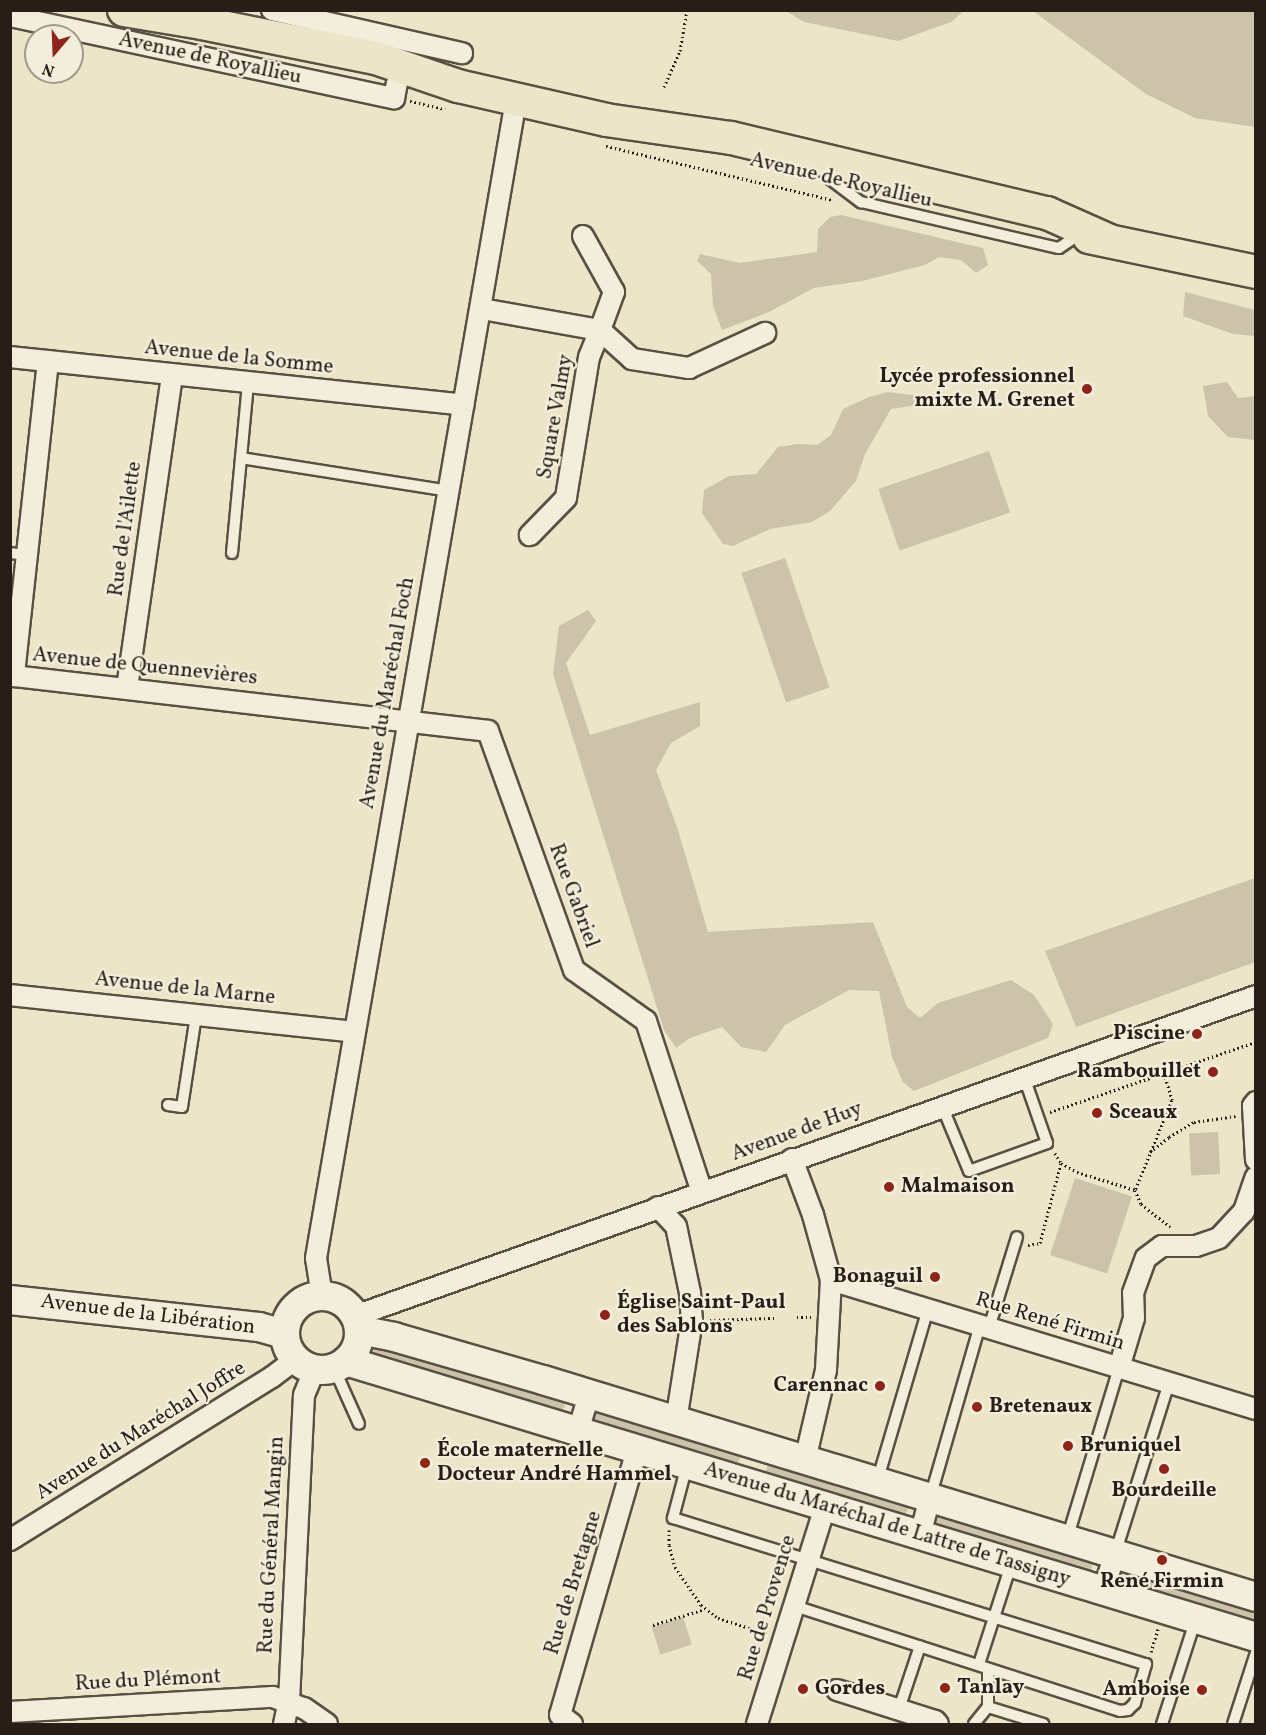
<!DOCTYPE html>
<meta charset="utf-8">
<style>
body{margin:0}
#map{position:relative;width:1266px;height:1735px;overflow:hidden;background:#ede5c8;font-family:Vollkorn,serif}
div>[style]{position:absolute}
.green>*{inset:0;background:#ccc3aa;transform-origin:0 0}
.path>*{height:3px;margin-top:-1.5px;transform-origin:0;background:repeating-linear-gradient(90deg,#281d17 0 1.5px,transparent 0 4.5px)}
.roads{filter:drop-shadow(2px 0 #594f43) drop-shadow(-2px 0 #594f43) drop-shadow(0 2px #594f43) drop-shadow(0 -2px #594f43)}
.lane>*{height:10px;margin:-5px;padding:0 5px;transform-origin:5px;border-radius:5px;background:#f3eedb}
.street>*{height:20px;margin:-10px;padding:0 10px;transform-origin:10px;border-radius:10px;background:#f3eedb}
.secondary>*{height:28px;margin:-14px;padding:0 14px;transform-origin:14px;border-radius:14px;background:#f3eedb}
.secondary>.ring{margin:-14px;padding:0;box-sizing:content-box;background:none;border:28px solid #f3eedb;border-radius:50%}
.primary>*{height:32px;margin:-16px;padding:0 16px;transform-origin:16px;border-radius:16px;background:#ede5c8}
.dots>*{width:16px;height:16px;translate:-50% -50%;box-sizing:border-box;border:3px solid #f3eedb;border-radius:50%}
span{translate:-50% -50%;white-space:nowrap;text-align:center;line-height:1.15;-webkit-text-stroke:4.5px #f3eedb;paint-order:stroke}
.street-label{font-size:21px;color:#281d17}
.poi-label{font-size:21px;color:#281d17;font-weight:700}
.right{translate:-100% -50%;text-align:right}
.left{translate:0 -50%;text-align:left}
.frame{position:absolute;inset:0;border:12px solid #281d17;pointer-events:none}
.north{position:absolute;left:24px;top:24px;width:60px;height:60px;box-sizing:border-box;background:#f3eedb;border:2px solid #a29a8d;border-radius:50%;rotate:199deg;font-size:16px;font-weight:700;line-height:24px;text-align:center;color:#281d17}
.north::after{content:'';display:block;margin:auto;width:21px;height:27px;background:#8f2418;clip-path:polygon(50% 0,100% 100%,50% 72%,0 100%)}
</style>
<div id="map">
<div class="green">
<div style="clip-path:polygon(786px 11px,964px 11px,951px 22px,898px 41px,804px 22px)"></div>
<div style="clip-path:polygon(1033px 11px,1255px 11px,1255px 127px,1195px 118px,1146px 94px)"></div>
<div style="clip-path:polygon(841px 215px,983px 248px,988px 265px,976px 273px,961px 260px,939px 257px,925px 265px,862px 281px,814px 288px,769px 312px,722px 330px,713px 306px,711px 274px,697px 261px,700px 254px,740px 263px,817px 252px,818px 229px,830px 217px)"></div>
<div style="clip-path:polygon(1185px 292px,1255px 310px,1255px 336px,1233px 334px,1183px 316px)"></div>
<div style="clip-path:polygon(1227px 382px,1238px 398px,1255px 396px,1255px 440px,1228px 437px,1208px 416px,1203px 386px)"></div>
<div style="clip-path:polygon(888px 392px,935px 398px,936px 402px,891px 409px,865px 454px,856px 481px,830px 511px,812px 522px,770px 529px,733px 546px,723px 544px,702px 513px,704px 490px,729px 476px,756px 474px,778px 447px,798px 444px,817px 445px,831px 435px,843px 409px,869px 397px)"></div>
<div style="left:989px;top:451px;width:65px;height:117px;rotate:71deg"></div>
<div style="left:785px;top:558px;width:137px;height:46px;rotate:71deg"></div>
<div style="clip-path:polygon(588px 610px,596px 621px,566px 663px,590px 735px,700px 702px,700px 726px,671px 743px,656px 770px,678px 830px,708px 932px,873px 922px,907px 1007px,920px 1018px,938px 1003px,1011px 980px,1034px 995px,1053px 1024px,1048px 1038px,914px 1091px,903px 1082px,892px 1057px,879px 991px,849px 990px,785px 1025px,766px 1052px,741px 1047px,722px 1027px,690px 1038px,676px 1048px,664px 1030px,553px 674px,559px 626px)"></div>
<div style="clip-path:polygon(1255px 878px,1255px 962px,1076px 1027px,1045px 951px)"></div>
<div style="left:1218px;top:1132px;width:42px;height:29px;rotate:87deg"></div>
<div style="left:1075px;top:1178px;width:60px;height:81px;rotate:18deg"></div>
<div style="clip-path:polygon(374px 1345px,564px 1398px,565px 1406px,558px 1416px,372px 1358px)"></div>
<div style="clip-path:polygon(595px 1408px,739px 1451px,740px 1459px,734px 1469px,590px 1425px,591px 1412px)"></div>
<div style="clip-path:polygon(770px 1461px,906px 1502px,908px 1510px,901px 1520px,765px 1478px,765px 1472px)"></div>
<div style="clip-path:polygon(937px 1512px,1091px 1559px,1092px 1567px,1090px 1572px,932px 1530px,933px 1517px)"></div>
<div style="clip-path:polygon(1128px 1571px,1255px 1605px,1255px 1633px,1124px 1588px,1123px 1581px)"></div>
<div style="left:683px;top:1617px;width:29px;height:33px;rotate:72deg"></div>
</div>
<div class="path">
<div style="left:664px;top:87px;width:39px;rotate:-66deg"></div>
<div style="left:680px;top:51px;width:42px;rotate:-80.3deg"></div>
<div style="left:410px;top:101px;width:36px;rotate:13deg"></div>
<div style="left:606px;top:146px;width:233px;rotate:13.4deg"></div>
<div style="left:1164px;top:1073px;width:28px;rotate:73deg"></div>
<div style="left:1172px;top:1100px;width:97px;rotate:112.3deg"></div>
<div style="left:1135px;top:1190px;width:15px;rotate:67deg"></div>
<div style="left:1141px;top:1204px;width:37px;rotate:38deg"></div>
<div style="left:1050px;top:1112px;width:218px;rotate:-18.8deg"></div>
<div style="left:1150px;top:1152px;width:24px;rotate:-38deg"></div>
<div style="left:1169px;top:1137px;width:29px;rotate:-31deg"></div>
<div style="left:1194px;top:1122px;width:42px;rotate:-8.1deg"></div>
<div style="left:1055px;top:1153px;width:12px;rotate:59deg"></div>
<div style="left:1061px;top:1163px;width:18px;rotate:29deg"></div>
<div style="left:1077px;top:1172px;width:61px;rotate:17.2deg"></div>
<div style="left:1028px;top:1245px;width:12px;rotate:-9deg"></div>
<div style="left:1040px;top:1243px;width:83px;rotate:-75.3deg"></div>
<div style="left:797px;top:1317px;width:14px"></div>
<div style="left:710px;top:1320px;width:64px;rotate:-1.8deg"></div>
<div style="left:669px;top:1530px;width:15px;rotate:90deg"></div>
<div style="left:669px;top:1545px;width:23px;rotate:75deg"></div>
<div style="left:675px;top:1567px;width:46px;rotate:55.6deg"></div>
<div style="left:701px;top:1605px;width:21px;rotate:37deg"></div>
<div style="left:718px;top:1618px;width:52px;rotate:17.7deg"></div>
<div style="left:653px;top:1625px;width:54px;rotate:-17.1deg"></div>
<div style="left:1151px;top:1652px;width:24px;rotate:-73deg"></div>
</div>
<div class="roads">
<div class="lane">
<div style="left:830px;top:179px;width:39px;rotate:37deg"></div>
<div style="left:861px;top:202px;width:203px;rotate:13.1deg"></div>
<div style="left:1059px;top:248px;width:23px;rotate:-34deg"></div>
<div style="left:241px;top:458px;width:211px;rotate:9deg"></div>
<div style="left:10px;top:553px;width:17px;rotate:7deg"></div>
<div style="left:232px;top:553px;width:170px;rotate:-84.6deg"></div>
<div style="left:168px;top:1105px;width:14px;rotate:8deg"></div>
<div style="left:182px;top:1107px;width:93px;rotate:-81.3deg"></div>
<div style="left:942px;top:1106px;width:70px;rotate:67.4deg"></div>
<div style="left:969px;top:1171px;width:83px;rotate:-19.7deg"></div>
<div style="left:1047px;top:1143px;width:70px;rotate:-109.2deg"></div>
<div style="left:989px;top:1328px;width:95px;rotate:-72.9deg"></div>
<div style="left:334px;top:1368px;width:61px;rotate:65.9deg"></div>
<div style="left:687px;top:1465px;width:55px;rotate:104.8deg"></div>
<div style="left:673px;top:1518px;width:495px;rotate:17.2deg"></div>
<div style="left:1146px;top:1664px;width:41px;rotate:105.8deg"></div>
<div style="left:1135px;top:1703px;width:10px;rotate:135deg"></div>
<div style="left:1128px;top:1710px;width:8px;rotate:173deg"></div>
<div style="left:1120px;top:1711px;width:342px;rotate:-162.1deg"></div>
<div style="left:877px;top:1482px;width:180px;rotate:-73.6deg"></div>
<div style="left:930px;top:1498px;width:180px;rotate:-73.9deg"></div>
<div style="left:1067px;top:1539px;width:179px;rotate:-73.1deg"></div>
<div style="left:1115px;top:1554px;width:179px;rotate:-72.5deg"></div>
<div style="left:979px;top:1664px;width:104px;rotate:-72.1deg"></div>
<div style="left:988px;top:1707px;width:58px;rotate:17.2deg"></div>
<div style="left:899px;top:1709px;width:66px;rotate:-71.6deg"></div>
<div style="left:974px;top:1724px;width:22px;rotate:-51deg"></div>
<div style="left:988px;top:1707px;width:37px;rotate:-90deg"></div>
<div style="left:1162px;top:1724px;width:110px;rotate:-72.1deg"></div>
<div style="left:1233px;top:1724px;width:75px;rotate:-72.1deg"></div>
</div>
<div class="street">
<div style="left:272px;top:10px;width:195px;rotate:12.8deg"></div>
<div style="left:10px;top:16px;width:393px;rotate:12.1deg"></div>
<div style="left:394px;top:98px;width:15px;rotate:-79deg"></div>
<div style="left:583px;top:236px;width:64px;rotate:61deg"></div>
<div style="left:614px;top:292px;width:40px;rotate:110.2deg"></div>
<div style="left:600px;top:330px;width:43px;rotate:42.2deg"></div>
<div style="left:632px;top:359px;width:58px;rotate:9deg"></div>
<div style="left:689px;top:368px;width:84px;rotate:-24.7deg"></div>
<div style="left:482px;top:309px;width:120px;rotate:10.1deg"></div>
<div style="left:600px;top:330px;width:29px;rotate:112deg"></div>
<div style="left:589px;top:357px;width:143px;rotate:99.3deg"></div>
<div style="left:566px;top:498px;width:52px;rotate:134.2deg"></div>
<div style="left:10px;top:357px;width:456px;rotate:6deg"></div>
<div style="left:48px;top:361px;width:317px;rotate:96.2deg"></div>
<div style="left:14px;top:676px;width:477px;rotate:6.6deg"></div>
<div style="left:488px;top:731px;width:254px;rotate:70.2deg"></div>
<div style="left:574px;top:970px;width:88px;rotate:35.3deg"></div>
<div style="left:646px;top:1021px;width:180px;rotate:71.9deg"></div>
<div style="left:127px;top:688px;width:315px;rotate:-81.8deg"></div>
<div style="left:10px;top:995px;width:346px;rotate:6.1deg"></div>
<div style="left:1256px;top:1102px;width:5px;rotate:127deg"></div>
<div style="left:1253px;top:1106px;width:54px;rotate:86.8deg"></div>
<div style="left:792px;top:1159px;width:60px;rotate:69.4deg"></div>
<div style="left:813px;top:1215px;width:67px;rotate:74.5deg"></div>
<div style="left:831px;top:1280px;width:90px;rotate:93.2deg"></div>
<div style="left:826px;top:1370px;width:92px;rotate:103.1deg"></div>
<div style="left:658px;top:1207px;width:26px;rotate:47deg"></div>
<div style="left:676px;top:1226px;width:68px;rotate:78.2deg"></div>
<div style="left:690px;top:1293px;width:27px;rotate:86deg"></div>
<div style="left:692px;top:1320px;width:102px;rotate:99deg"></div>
<div style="left:831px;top:1280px;width:444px;rotate:16.9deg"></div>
<div style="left:322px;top:1296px;width:38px;rotate:-99deg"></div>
<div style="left:316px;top:1258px;width:1175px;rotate:-80.2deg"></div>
<div style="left:355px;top:1316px;width:956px;rotate:-19.55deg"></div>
<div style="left:1119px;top:1368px;width:52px;rotate:-73.3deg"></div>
<div style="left:1134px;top:1318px;width:25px;rotate:-92deg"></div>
<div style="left:1133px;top:1293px;width:37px;rotate:-70deg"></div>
<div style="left:1146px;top:1258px;width:20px;rotate:-37deg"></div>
<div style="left:1162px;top:1246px;width:34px"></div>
<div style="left:1196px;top:1246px;width:24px;rotate:-19deg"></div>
<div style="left:1219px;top:1238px;width:37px;rotate:-47deg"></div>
<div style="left:1244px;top:1211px;width:36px;rotate:-71deg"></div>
<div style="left:578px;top:1431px;width:39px;rotate:-73deg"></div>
<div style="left:920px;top:1535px;width:38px;rotate:-75deg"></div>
<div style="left:10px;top:1540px;width:309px;rotate:-31.9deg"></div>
<div style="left:272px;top:1377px;width:30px;rotate:-37deg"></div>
<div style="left:1103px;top:1591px;width:39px;rotate:-72deg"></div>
<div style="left:837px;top:1690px;width:103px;rotate:17.6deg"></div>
<div style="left:935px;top:1721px;width:4px;rotate:45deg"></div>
<div style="left:10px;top:1712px;width:263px;rotate:-3.3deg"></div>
<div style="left:273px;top:1697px;width:33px;rotate:20deg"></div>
<div style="left:304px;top:1708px;width:28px;rotate:35deg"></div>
<div style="left:284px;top:1724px;width:24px;rotate:-78deg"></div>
<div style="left:289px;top:1701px;width:306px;rotate:-87.2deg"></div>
<div style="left:304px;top:1395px;width:28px;rotate:-67deg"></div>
<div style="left:572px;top:1724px;width:15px;rotate:-143deg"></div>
<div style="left:560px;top:1715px;width:276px;rotate:-73.8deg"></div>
<div style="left:757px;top:1724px;width:227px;rotate:-72.6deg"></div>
</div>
<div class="secondary">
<div class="ring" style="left:285px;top:1296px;width:46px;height:46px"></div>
<div style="left:10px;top:1300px;width:250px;rotate:6.2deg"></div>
<div style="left:259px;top:1327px;width:26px;rotate:16deg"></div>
<div style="left:359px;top:1330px;width:36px;rotate:11deg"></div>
<div style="left:394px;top:1337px;width:155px;rotate:16.1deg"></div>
<div style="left:543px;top:1380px;width:745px;rotate:16.93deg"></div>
<div style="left:346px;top:1361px;width:951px;rotate:16.87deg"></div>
</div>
<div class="primary">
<div style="left:124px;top:10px;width:79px;rotate:9.5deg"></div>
<div style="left:202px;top:23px;width:177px;rotate:11.4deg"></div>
<div style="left:376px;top:58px;width:87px;rotate:18.9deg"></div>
<div style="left:458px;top:86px;width:152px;rotate:12.9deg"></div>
<div style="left:606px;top:120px;width:126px;rotate:8.2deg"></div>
<div style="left:731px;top:138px;width:325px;rotate:13.4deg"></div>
<div style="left:1047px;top:213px;width:69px;rotate:24deg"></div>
<div style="left:1089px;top:237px;width:171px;rotate:11.8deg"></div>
</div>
</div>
<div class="dots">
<div style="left:1087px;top:389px;background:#8f2418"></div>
<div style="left:1197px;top:1034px;background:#8f2418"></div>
<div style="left:1213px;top:1072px;background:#8f2418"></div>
<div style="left:1097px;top:1113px;background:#8f2418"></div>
<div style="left:889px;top:1187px;background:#8f2418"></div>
<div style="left:935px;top:1277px;background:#8f2418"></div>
<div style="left:605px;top:1315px;background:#8f2418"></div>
<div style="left:880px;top:1386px;background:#8f2418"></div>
<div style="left:977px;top:1407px;background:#8f2418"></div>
<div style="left:1068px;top:1446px;background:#8f2418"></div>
<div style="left:425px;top:1463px;background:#8f2418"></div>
<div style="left:1164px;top:1469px;background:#8f2418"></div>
<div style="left:1162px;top:1560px;background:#8f2418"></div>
<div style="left:945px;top:1688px;background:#8f2418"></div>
<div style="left:803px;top:1689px;background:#8f2418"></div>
<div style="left:1202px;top:1690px;background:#8f2418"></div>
</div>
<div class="street-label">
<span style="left:210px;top:59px;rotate:12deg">Avenue de Royallieu</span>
<span style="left:841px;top:181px;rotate:13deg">Avenue de Royallieu</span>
<span style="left:239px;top:358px;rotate:6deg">Avenue de la Somme</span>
<span style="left:556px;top:417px;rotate:-80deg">Square Valmy</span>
<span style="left:126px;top:529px;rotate:-82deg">Rue de l'Ailette</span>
<span style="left:145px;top:667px;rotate:6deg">Avenue de Quennevières</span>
<span style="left:388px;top:693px;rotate:-80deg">Avenue du Maréchal Foch</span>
<span style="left:573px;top:896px;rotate:70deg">Rue Gabriel</span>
<span style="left:185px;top:989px;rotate:6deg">Avenue de la Marne</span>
<span style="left:797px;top:1132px;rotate:-20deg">Avenue de Huy</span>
<span style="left:148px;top:1315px;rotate:7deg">Avenue de la Libération</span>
<span style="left:1050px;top:1322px;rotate:17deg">Rue René Firmin</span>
<span style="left:141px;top:1431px;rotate:-32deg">Avenue du Maréchal Joffre</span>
<span style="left:887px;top:1525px;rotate:17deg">Avenue du Maréchal de Lattre de Tassigny</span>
<span style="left:272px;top:1545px;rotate:-87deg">Rue du Général Mangin</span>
<span style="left:574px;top:1583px;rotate:-73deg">Rue de Bretagne</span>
<span style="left:768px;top:1608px;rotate:-73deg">Rue de Provence</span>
<span style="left:148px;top:1681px;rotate:-3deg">Rue du Plémont</span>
</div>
<div class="poi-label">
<span class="right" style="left:1075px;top:389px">Lycée professionnel<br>mixte M. Grenet</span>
<span class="right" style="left:1185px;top:1034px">Piscine</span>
<span class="right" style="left:1201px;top:1072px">Rambouillet</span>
<span class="left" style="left:1109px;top:1113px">Sceaux</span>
<span class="left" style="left:901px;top:1187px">Malmaison</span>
<span class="right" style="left:923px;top:1277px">Bonaguil</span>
<span class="left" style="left:617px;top:1315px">Église Saint-Paul<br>des Sablons</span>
<span class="right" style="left:868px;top:1386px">Carennac</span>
<span class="left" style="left:989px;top:1407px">Bretenaux</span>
<span class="left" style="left:1080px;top:1446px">Bruniquel</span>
<span class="left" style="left:437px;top:1463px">École maternelle<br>Docteur André Hammel</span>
<span style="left:1164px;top:1491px">Bourdeille</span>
<span style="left:1162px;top:1582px">René Firmin</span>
<span class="left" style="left:957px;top:1688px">Tanlay</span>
<span class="left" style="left:815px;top:1689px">Gordes</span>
<span class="right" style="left:1190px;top:1690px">Amboise</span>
</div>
<div class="frame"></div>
<div class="north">N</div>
</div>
